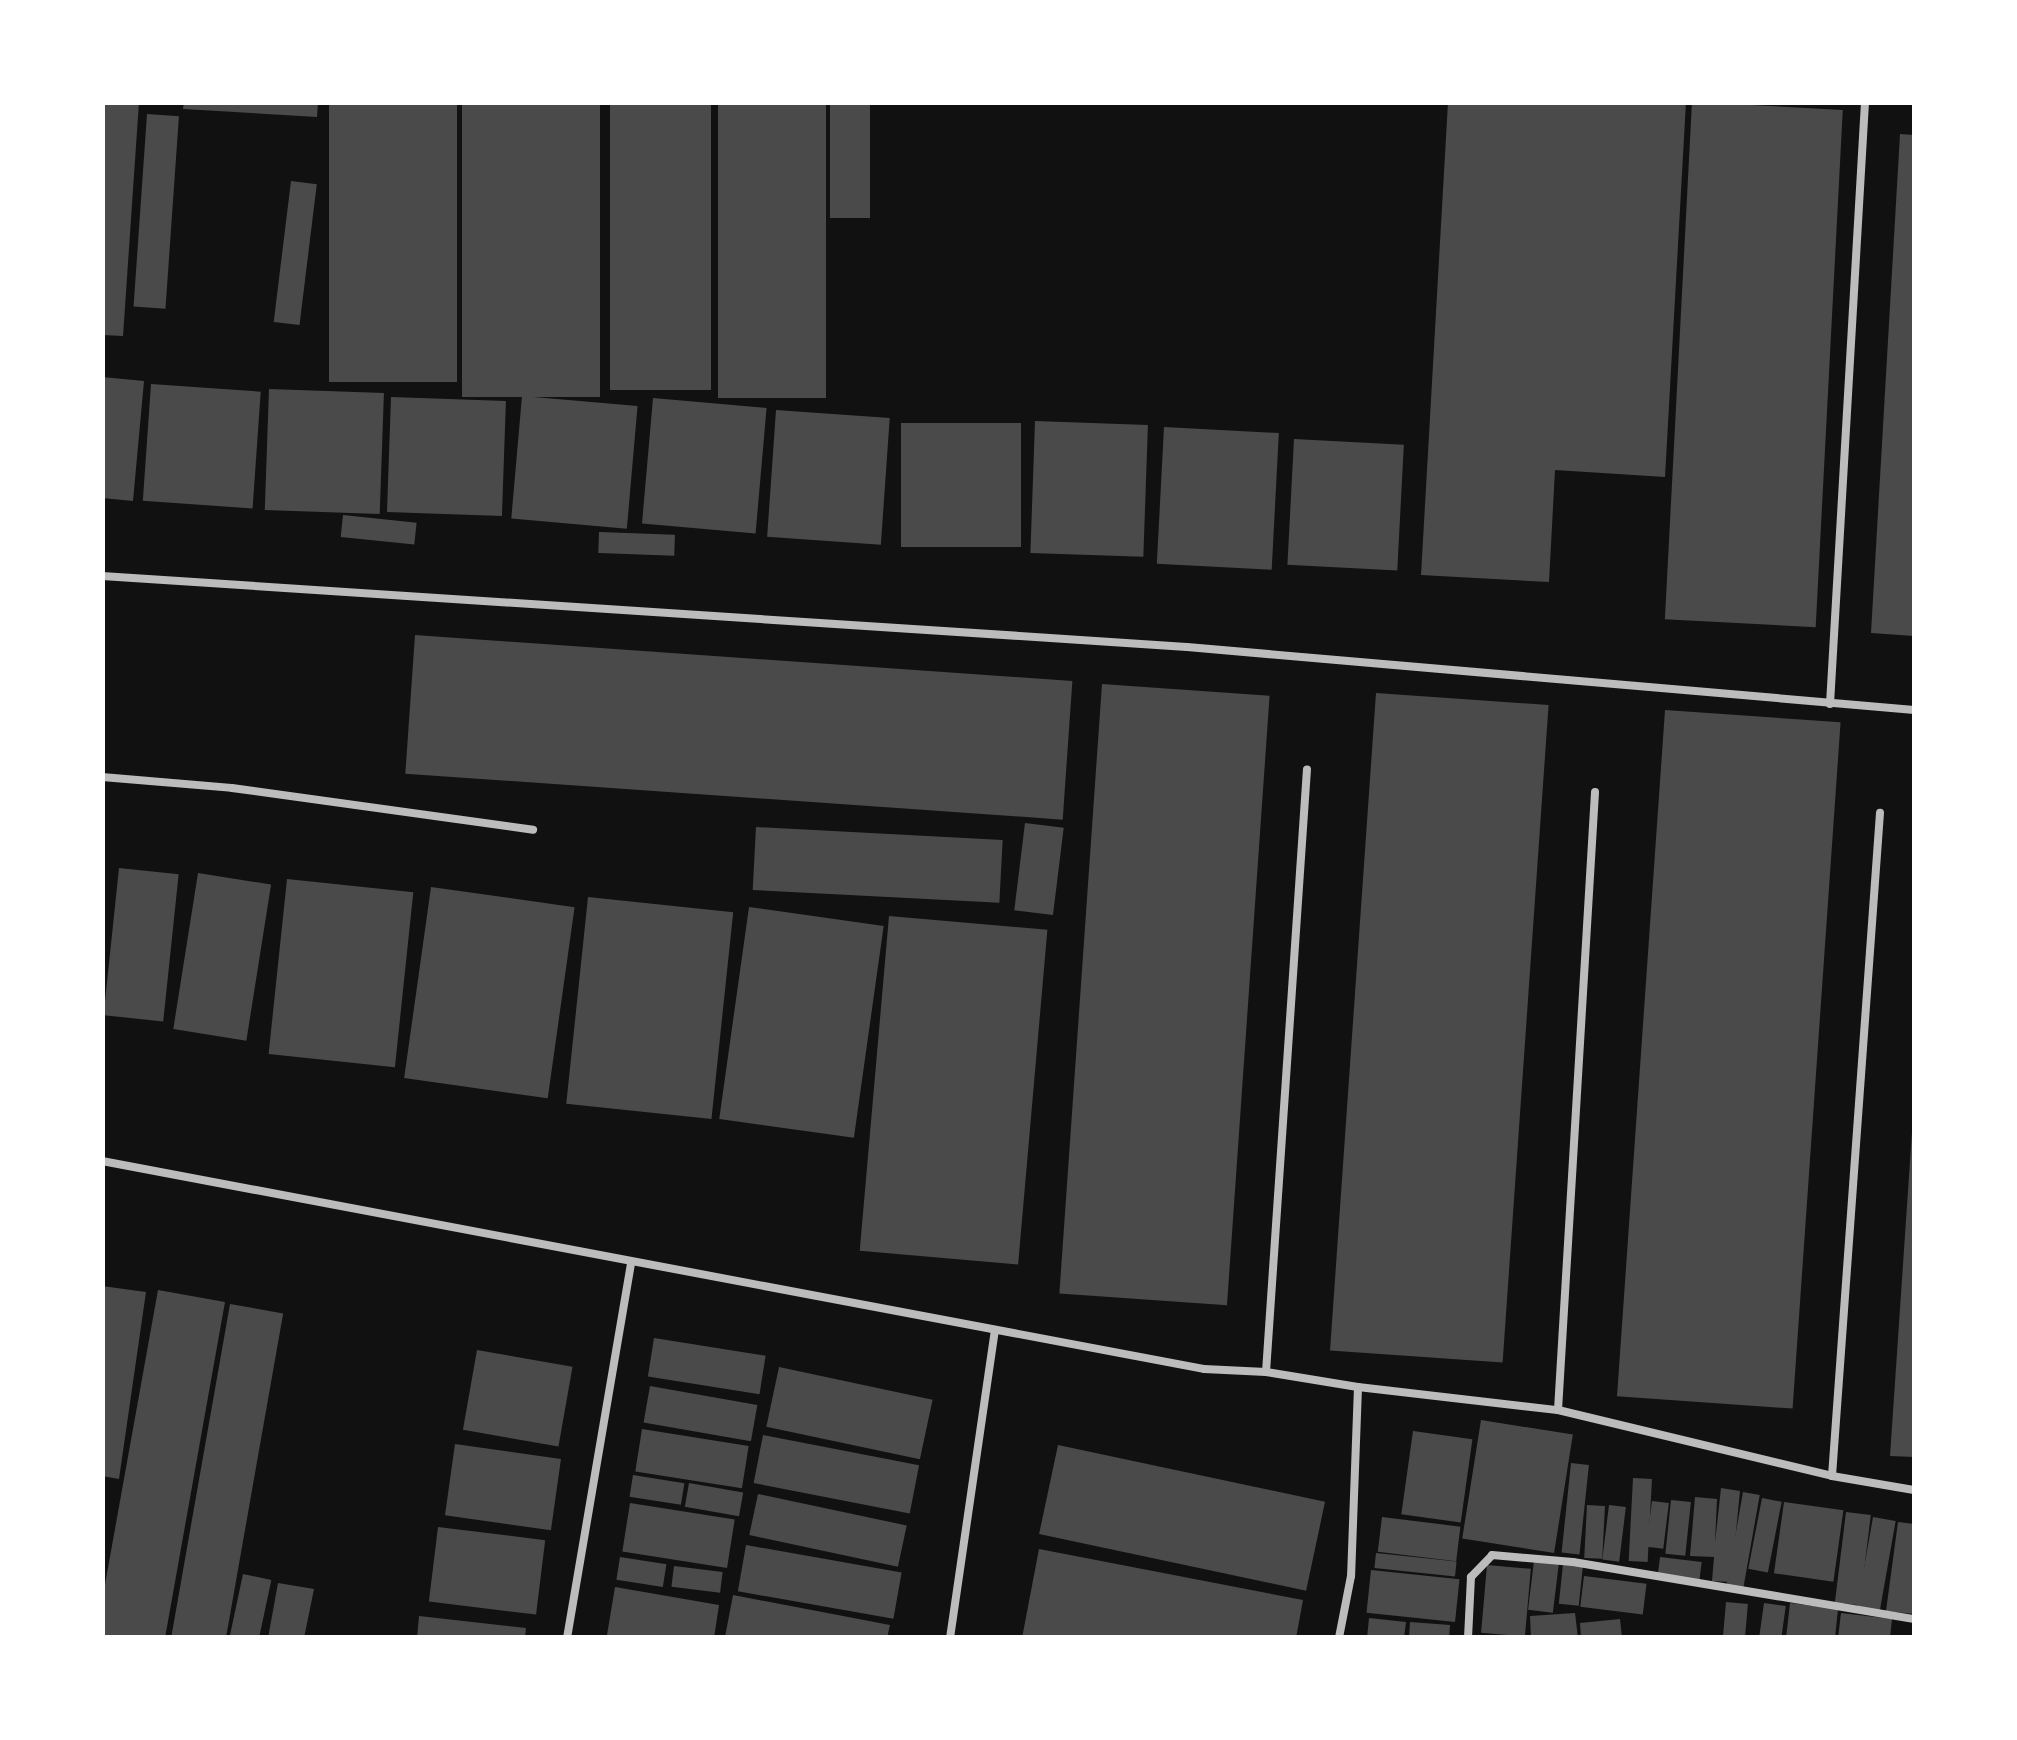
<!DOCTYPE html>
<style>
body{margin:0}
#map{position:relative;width:2017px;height:1740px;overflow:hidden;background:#111;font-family:"Roboto Serif",serif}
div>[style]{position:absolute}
.building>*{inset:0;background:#4a4a4a;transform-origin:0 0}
.service>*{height:8px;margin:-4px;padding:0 4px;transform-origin:4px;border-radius:4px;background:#bcbcbc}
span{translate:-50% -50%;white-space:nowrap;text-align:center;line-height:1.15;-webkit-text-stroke:10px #fff;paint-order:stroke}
.frame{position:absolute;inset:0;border:105px solid #fff;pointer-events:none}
</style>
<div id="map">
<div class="building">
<div style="clip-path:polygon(102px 102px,139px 102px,123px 336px,102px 335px)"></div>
<div style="clip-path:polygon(184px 102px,318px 102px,317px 117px,183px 109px)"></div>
<div style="left:329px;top:102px;width:128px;height:280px"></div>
<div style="left:462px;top:102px;width:138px;height:295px"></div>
<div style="left:610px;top:102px;width:101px;height:288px"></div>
<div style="left:718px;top:102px;width:108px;height:296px"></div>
<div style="left:830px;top:102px;width:40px;height:116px"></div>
<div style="clip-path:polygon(1448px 102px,1686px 102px,1665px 477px,1555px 470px,1549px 582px,1421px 575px)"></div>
<div style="left:1692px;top:102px;width:151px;height:518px;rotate:3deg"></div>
<div style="left:147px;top:114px;width:32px;height:193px;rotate:4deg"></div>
<div style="clip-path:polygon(1900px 134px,1914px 135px,1914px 636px,1871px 633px)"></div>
<div style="left:291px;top:181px;width:26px;height:142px;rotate:7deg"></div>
<div style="clip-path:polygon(102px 377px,144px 381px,133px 501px,102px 498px)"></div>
<div style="left:151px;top:384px;width:110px;height:117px;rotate:4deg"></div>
<div style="left:269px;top:389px;width:115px;height:121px;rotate:2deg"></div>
<div style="left:522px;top:396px;width:116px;height:123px;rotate:5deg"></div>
<div style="left:391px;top:397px;width:115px;height:115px;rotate:2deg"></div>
<div style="left:653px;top:398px;width:114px;height:126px;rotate:5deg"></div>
<div style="left:776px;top:410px;width:114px;height:127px;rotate:4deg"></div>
<div style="left:1035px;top:421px;width:113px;height:132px;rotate:2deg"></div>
<div style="left:901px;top:423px;width:120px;height:124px"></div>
<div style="left:1164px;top:427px;width:115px;height:137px;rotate:3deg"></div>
<div style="left:1294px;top:439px;width:110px;height:126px;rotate:3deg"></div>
<div style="left:343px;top:515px;width:74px;height:22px;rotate:6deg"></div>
<div style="left:599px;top:532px;width:76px;height:21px;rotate:2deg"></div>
<div style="left:415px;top:635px;width:659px;height:139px;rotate:4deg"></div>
<div style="left:1102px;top:684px;width:168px;height:611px;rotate:4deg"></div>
<div style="left:1376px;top:693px;width:173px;height:659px;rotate:4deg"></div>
<div style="left:1665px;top:710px;width:176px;height:688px;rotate:4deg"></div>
<div style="left:1025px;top:823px;width:39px;height:88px;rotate:7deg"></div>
<div style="left:756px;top:827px;width:247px;height:63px;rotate:3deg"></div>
<div style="left:119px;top:868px;width:60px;height:148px;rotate:6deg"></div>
<div style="left:198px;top:873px;width:74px;height:158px;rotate:9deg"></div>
<div style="left:287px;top:879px;width:127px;height:176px;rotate:6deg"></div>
<div style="left:431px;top:887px;width:145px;height:193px;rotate:8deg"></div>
<div style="left:588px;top:897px;width:146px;height:208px;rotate:6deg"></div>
<div style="left:749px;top:907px;width:136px;height:214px;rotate:8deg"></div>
<div style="left:889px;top:916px;width:159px;height:336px;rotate:5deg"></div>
<div style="clip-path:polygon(1912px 1132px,1914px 1133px,1914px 1457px,1890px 1456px)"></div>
<div style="clip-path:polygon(102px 1286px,146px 1292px,119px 1479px,102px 1476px)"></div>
<div style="clip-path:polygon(158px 1290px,225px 1302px,165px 1638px,102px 1638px,102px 1601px)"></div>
<div style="left:230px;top:1304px;width:54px;height:340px;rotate:10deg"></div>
<div style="left:654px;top:1338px;width:113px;height:39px;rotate:9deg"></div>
<div style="left:477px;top:1350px;width:97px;height:81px;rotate:10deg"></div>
<div style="left:779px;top:1367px;width:157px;height:61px;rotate:12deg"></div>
<div style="left:650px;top:1386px;width:109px;height:37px;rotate:10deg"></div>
<div style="left:1481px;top:1420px;width:93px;height:120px;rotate:9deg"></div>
<div style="left:642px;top:1429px;width:108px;height:43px;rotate:9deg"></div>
<div style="left:1413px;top:1431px;width:60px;height:84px;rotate:8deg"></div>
<div style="left:763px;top:1435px;width:159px;height:49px;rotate:11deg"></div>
<div style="left:455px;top:1444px;width:107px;height:72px;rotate:8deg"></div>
<div style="left:1058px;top:1445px;width:273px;height:91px;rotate:12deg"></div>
<div style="left:1571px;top:1463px;width:18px;height:90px;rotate:6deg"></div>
<div style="left:633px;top:1475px;width:52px;height:22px;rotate:9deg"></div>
<div style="left:1633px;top:1478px;width:19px;height:83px;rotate:3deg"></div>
<div style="left:689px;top:1483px;width:55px;height:24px;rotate:10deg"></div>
<div style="clip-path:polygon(1721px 1488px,1740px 1491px,1731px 1582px,1712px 1581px,1714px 1557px,1690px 1556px,1695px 1497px,1717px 1499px,1715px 1543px)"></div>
<div style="left:1743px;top:1492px;width:17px;height:94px;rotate:10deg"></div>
<div style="left:758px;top:1494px;width:152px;height:42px;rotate:12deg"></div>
<div style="left:1762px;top:1498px;width:20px;height:72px;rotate:11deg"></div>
<div style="left:1671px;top:1500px;width:20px;height:54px;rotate:6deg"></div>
<div style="left:1652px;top:1501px;width:17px;height:46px;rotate:7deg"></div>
<div style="left:1784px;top:1502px;width:60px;height:72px;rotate:8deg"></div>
<div style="left:630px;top:1503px;width:106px;height:49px;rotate:9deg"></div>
<div style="left:1587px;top:1505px;width:18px;height:53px;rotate:3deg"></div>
<div style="left:1609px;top:1505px;width:17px;height:55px;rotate:7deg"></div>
<div style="left:1846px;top:1512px;width:25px;height:91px;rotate:7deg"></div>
<div style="left:1382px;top:1517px;width:79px;height:35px;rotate:7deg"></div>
<div style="left:1873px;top:1517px;width:23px;height:91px;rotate:10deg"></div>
<div style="clip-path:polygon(1898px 1522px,1914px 1524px,1914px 1614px,1886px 1611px)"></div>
<div style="left:438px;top:1527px;width:108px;height:75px;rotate:7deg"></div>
<div style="left:746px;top:1545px;width:158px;height:47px;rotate:10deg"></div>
<div style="clip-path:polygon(1039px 1549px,1303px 1600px,1296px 1638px,1022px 1638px)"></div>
<div style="left:1376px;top:1553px;width:81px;height:15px;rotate:6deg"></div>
<div style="left:620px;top:1557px;width:47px;height:23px;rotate:9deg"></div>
<div style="left:1660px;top:1557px;width:42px;height:18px;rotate:7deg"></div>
<div style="left:1534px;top:1561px;width:25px;height:49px;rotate:7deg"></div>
<div style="left:1563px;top:1564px;width:20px;height:40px;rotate:6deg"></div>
<div style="left:1487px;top:1565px;width:44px;height:68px;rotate:5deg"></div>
<div style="left:674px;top:1566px;width:49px;height:21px;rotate:7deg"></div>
<div style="left:1371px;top:1570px;width:89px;height:43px;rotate:6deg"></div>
<div style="left:243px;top:1574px;width:29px;height:65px;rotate:12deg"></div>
<div style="left:1584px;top:1576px;width:63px;height:31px;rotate:7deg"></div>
<div style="clip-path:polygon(278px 1583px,314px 1589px,304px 1638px,268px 1638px)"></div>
<div style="clip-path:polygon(615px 1587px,719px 1605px,714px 1638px,607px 1635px)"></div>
<div style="clip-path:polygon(733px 1595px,890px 1625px,887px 1638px,725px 1637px)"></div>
<div style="left:1726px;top:1602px;width:22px;height:36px;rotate:5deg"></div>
<div style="left:1764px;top:1603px;width:22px;height:35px;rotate:8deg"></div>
<div style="clip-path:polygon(1790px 1603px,1838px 1609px,1835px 1638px,1786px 1638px)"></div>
<div style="clip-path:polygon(1575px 1613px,1578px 1638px,1531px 1638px,1530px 1616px)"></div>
<div style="clip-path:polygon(1841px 1613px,1892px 1619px,1890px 1638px,1838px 1638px)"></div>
<div style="clip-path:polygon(419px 1616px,526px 1628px,525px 1638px,417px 1638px)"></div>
<div style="clip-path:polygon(1369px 1618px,1406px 1622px,1404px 1638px,1367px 1638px)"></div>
<div style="clip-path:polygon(1620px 1619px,1622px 1638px,1581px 1638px,1580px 1623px)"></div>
<div style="clip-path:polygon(1410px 1622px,1450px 1625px,1449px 1638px,1409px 1638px)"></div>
</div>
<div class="service">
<div style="left:102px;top:576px;width:1087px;rotate:3.74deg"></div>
<div style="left:1187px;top:647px;width:730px;rotate:4.95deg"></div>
<div style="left:1830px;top:704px;width:603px;rotate:-86.67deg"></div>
<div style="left:102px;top:777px;width:130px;rotate:4.8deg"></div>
<div style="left:232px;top:788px;width:304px;rotate:7.9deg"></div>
<div style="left:102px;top:1161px;width:1121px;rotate:10.69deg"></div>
<div style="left:1204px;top:1369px;width:62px;rotate:2.8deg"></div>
<div style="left:1266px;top:1372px;width:93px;rotate:9.3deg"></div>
<div style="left:1358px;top:1387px;width:189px;rotate:92.1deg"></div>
<div style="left:1351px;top:1576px;width:63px;rotate:101deg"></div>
<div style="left:1266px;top:1372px;width:604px;rotate:-86.11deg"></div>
<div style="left:1358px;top:1387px;width:201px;rotate:6.6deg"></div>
<div style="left:1558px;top:1410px;width:282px;rotate:13.5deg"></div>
<div style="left:1832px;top:1476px;width:83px;rotate:9.7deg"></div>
<div style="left:1558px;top:1410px;width:619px;rotate:-86.57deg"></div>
<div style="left:1832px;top:1476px;width:665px;rotate:-85.86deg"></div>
<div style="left:567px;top:1638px;width:380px;rotate:-80.3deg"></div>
<div style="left:950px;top:1638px;width:310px;rotate:-81.7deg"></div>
<div style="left:1468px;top:1638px;width:61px;rotate:-87.2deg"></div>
<div style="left:1471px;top:1577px;width:30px;rotate:-46deg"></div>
<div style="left:1492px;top:1555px;width:81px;rotate:4.9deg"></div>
<div style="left:1573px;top:1562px;width:346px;rotate:9.5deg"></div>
</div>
<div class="frame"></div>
</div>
